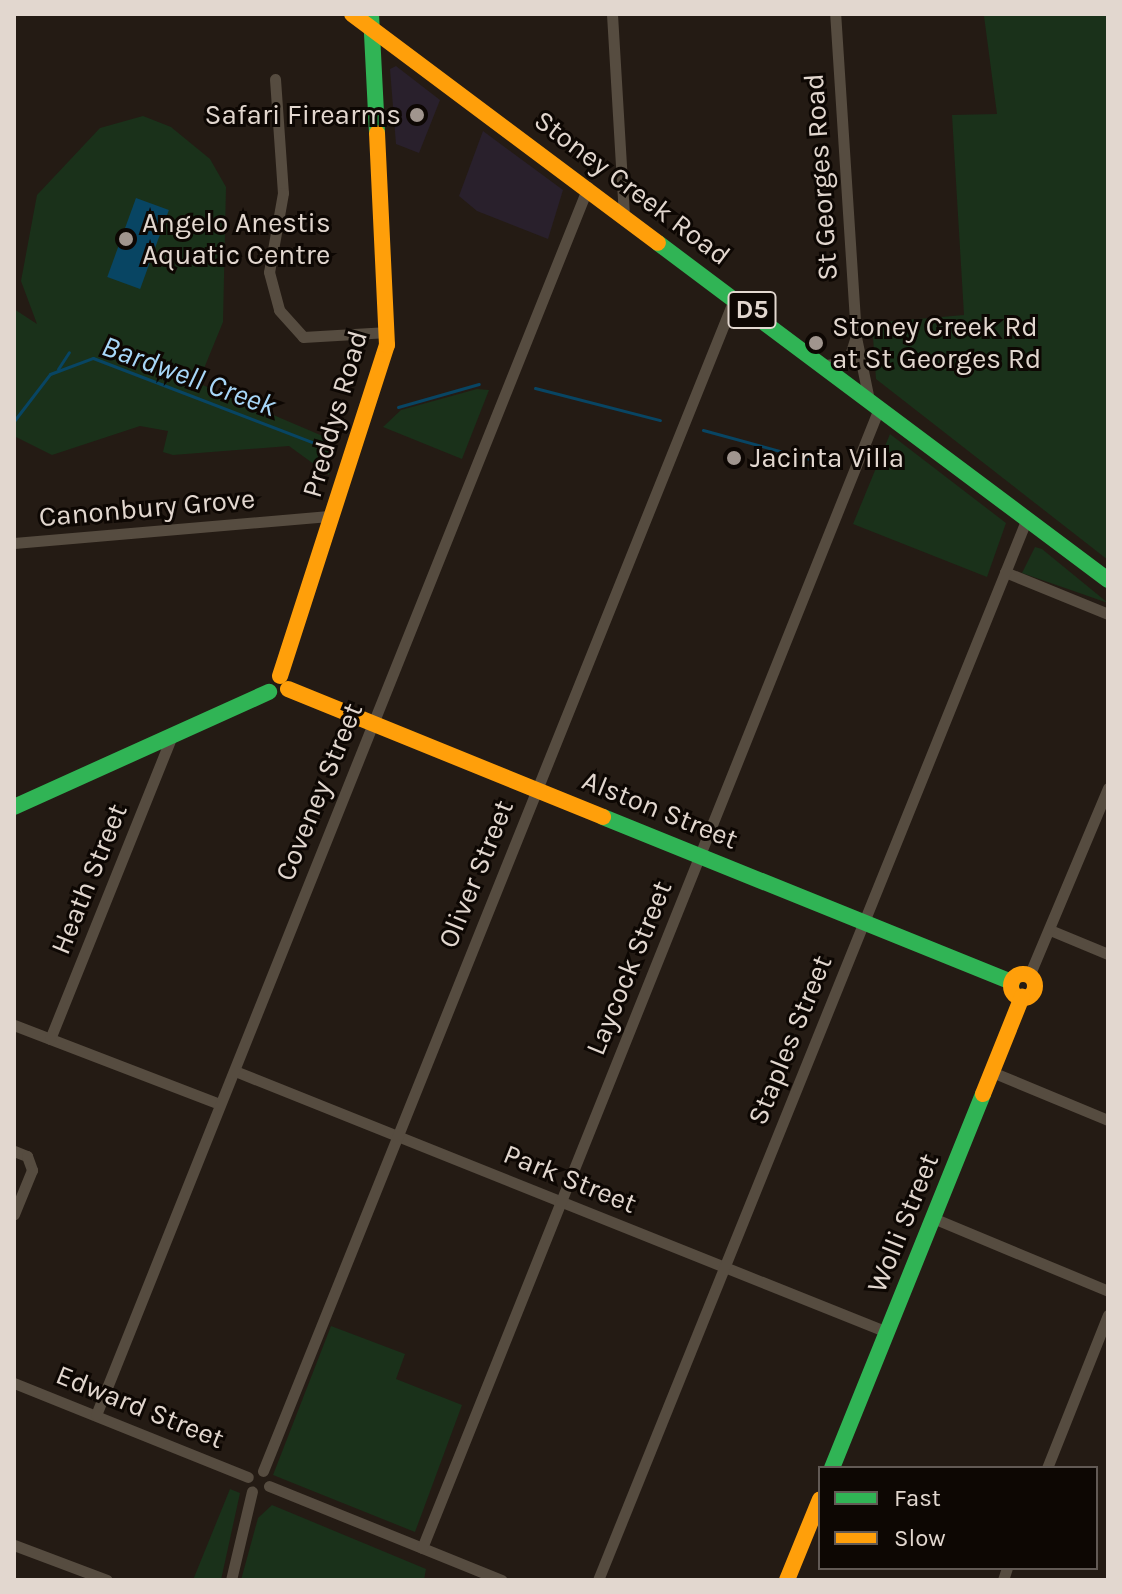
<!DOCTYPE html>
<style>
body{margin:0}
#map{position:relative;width:1122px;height:1594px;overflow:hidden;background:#241b14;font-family:Karla,sans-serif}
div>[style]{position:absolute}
.commercial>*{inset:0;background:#29202c}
.green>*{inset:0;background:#1a311a}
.water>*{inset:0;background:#084563;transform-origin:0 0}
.stream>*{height:3px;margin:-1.5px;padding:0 1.5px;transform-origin:1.5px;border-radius:1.5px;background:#084563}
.street>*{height:11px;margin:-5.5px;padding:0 5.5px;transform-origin:5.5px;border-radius:5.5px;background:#564c40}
.fast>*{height:16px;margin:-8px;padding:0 8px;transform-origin:8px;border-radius:8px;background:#30b455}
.slow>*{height:16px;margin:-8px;padding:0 8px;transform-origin:8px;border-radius:8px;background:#ff9f0a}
.slow>.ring{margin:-8px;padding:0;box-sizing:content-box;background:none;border:16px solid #ff9f0a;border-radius:50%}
.dots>*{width:22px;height:22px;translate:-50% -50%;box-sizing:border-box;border:4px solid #0d0703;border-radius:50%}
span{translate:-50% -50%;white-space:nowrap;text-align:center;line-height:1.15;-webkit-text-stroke:6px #0d0703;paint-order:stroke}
.shield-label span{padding:2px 6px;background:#0d0703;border:2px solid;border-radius:6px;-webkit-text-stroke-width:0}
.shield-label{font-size:26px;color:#e2d7cf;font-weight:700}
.poi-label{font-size:28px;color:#e2d7cf}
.right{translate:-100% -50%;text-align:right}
.left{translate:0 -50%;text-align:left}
.street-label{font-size:28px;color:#e2d7cf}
.water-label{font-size:30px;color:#a7d7f8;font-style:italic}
.frame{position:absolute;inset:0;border:16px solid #e2d7cf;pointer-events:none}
.legend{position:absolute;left:818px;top:1466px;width:280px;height:104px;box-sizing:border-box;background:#0d0703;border:2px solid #625a55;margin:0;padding:10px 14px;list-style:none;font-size:24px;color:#e2d7cf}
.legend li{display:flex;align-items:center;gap:16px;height:40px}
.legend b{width:40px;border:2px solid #625a55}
</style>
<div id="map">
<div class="commercial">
<div style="clip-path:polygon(396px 66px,440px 100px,419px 153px,396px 144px,390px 69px)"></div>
<div style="clip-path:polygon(483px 131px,563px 190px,548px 239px,477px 211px,459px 196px)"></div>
</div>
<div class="green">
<div style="clip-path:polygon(1108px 14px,1108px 560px,876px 379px,872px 323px,964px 315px,952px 115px,997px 114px,984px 16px)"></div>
<div style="clip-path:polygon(143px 116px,171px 127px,210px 159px,226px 187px,223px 322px,198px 383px,332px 440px,329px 475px,289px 446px,173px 455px,163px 452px,168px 431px,140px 426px,52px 455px,14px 436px,14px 309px,37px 324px,21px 281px,37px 195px,100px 128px)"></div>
<div style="clip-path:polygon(477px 389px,489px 390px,462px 459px,383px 427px,401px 410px)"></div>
<div style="clip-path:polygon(890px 434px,1006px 523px,987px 577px,853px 524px)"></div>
<div style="clip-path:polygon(1035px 547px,1042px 549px,1108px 603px,1022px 573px)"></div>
<div style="clip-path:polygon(331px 1326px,405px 1354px,396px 1379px,462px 1405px,415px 1532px,273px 1475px)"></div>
<div style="clip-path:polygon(230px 1489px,240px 1493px,221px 1580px,193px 1580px)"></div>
<div style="clip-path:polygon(272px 1505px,426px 1569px,424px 1580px,241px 1580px,258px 1518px)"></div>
</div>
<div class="water">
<div style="left:136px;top:198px;width:35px;height:84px;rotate:20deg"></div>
</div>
<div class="stream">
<div style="left:58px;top:369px;width:20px;rotate:-57deg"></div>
<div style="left:535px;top:388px;width:129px;rotate:14.4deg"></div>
<div style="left:398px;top:407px;width:84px;rotate:-15.9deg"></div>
<div style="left:14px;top:421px;width:59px;rotate:-52.5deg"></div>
<div style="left:50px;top:374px;width:46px;rotate:-20.4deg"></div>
<div style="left:93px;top:358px;width:248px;rotate:21deg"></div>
<div style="left:703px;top:430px;width:133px;rotate:15.3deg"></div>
</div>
<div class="street">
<div style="left:612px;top:14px;width:200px;rotate:86.6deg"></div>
<div style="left:275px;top:79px;width:114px;rotate:86deg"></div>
<div style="left:283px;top:193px;width:80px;rotate:100deg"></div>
<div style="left:269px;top:272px;width:39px;rotate:75deg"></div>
<div style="left:279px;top:310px;width:36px;rotate:48deg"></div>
<div style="left:303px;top:337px;width:85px;rotate:-3.4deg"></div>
<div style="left:856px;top:337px;width:59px;rotate:78.3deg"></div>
<div style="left:826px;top:365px;width:22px;rotate:-8deg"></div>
<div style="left:848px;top:362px;width:27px;rotate:-73deg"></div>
<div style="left:856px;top:336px;width:323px;rotate:-93.7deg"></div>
<div style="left:14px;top:543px;width:319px;rotate:-4.9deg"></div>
<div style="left:1005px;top:572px;width:111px;rotate:22.2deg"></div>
<div style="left:1050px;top:930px;width:63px;rotate:22.5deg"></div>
<div style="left:1029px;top:976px;width:204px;rotate:-67.2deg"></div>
<div style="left:14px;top:1025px;width:217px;rotate:21deg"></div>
<div style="left:50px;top:1039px;width:324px;rotate:-68.1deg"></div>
<div style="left:235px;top:1071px;width:702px;rotate:21.82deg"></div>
<div style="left:992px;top:1072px;width:126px;rotate:22.5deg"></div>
<div style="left:14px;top:1151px;width:14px;rotate:21deg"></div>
<div style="left:27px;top:1156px;width:15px;rotate:70deg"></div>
<div style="left:32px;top:1170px;width:48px;rotate:112.2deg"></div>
<div style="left:933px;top:1218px;width:190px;rotate:22.6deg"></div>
<div style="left:14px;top:1383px;width:252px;rotate:21.9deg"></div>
<div style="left:96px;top:1415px;width:1323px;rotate:-68.17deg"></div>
<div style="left:1047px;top:1468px;width:165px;rotate:-68.3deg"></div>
<div style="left:263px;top:1471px;width:1265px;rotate:-68.1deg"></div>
<div style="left:269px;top:1486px;width:251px;rotate:22deg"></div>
<div style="left:14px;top:1545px;width:99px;rotate:20.6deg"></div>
<div style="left:422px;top:1548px;width:1230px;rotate:-68.15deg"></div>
<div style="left:231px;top:1580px;width:91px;rotate:-76.7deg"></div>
<div style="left:598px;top:1580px;width:1145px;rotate:-68deg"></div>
<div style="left:1003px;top:1580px;width:13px;rotate:-72deg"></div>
</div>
<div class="fast">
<div style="left:371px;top:14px;width:119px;rotate:87.1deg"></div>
<div style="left:658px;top:243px;width:562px;rotate:36.83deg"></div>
<div style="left:14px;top:807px;width:280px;rotate:-24.3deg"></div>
<div style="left:603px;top:817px;width:441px;rotate:22deg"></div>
<div style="left:832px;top:1468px;width:403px;rotate:-68deg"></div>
</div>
<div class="slow">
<div style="left:352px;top:14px;width:382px;rotate:36.8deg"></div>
<div style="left:280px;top:676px;width:348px;rotate:-72.1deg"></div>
<div style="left:387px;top:345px;width:212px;rotate:-92.7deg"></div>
<div style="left:288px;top:689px;width:340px;rotate:22.1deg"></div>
<div class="ring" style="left:1011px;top:974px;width:8px;height:8px"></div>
<div style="left:983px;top:1094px;width:105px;rotate:-68.1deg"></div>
<div style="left:787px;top:1580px;width:87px;rotate:-67.8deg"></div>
</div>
<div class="dots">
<div style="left:417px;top:115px;background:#a0958e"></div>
<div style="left:126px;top:239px;background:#a0958e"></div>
<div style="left:816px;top:343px;background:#a0958e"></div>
<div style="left:734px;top:458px;background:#a0958e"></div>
</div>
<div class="shield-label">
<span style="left:752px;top:310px">D5</span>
</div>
<div class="poi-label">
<span class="right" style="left:401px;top:115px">Safari Firearms</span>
<span class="left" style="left:142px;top:239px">Angelo Anestis<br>Aquatic Centre</span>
<span class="left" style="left:832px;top:343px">Stoney Creek Rd<br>at St Georges Rd</span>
<span class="left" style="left:750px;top:458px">Jacinta Villa</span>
</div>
<div class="street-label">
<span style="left:821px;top:177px;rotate:-94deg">St Georges Road</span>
<span style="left:632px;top:188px;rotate:37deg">Stoney Creek Road</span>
<span style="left:335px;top:414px;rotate:-74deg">Preddys Road</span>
<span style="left:147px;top:508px;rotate:-5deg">Canonbury Grove</span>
<span style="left:319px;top:792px;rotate:-68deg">Coveney Street</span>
<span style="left:660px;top:810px;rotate:22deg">Alston Street</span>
<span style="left:476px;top:874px;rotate:-68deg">Oliver Street</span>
<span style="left:89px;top:879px;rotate:-68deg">Heath Street</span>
<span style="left:629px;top:968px;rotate:-68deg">Laycock Street</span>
<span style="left:790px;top:1040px;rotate:-68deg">Staples Street</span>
<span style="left:570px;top:1179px;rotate:22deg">Park Street</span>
<span style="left:903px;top:1223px;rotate:-68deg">Wolli Street</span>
<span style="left:140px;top:1407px;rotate:22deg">Edward Street</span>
</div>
<div class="water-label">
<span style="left:189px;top:376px;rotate:20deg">Bardwell Creek</span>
</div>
<div class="frame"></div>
<ul class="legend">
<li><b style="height:10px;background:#30b455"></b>Fast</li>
<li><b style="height:10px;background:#ff9f0a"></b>Slow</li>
</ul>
</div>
